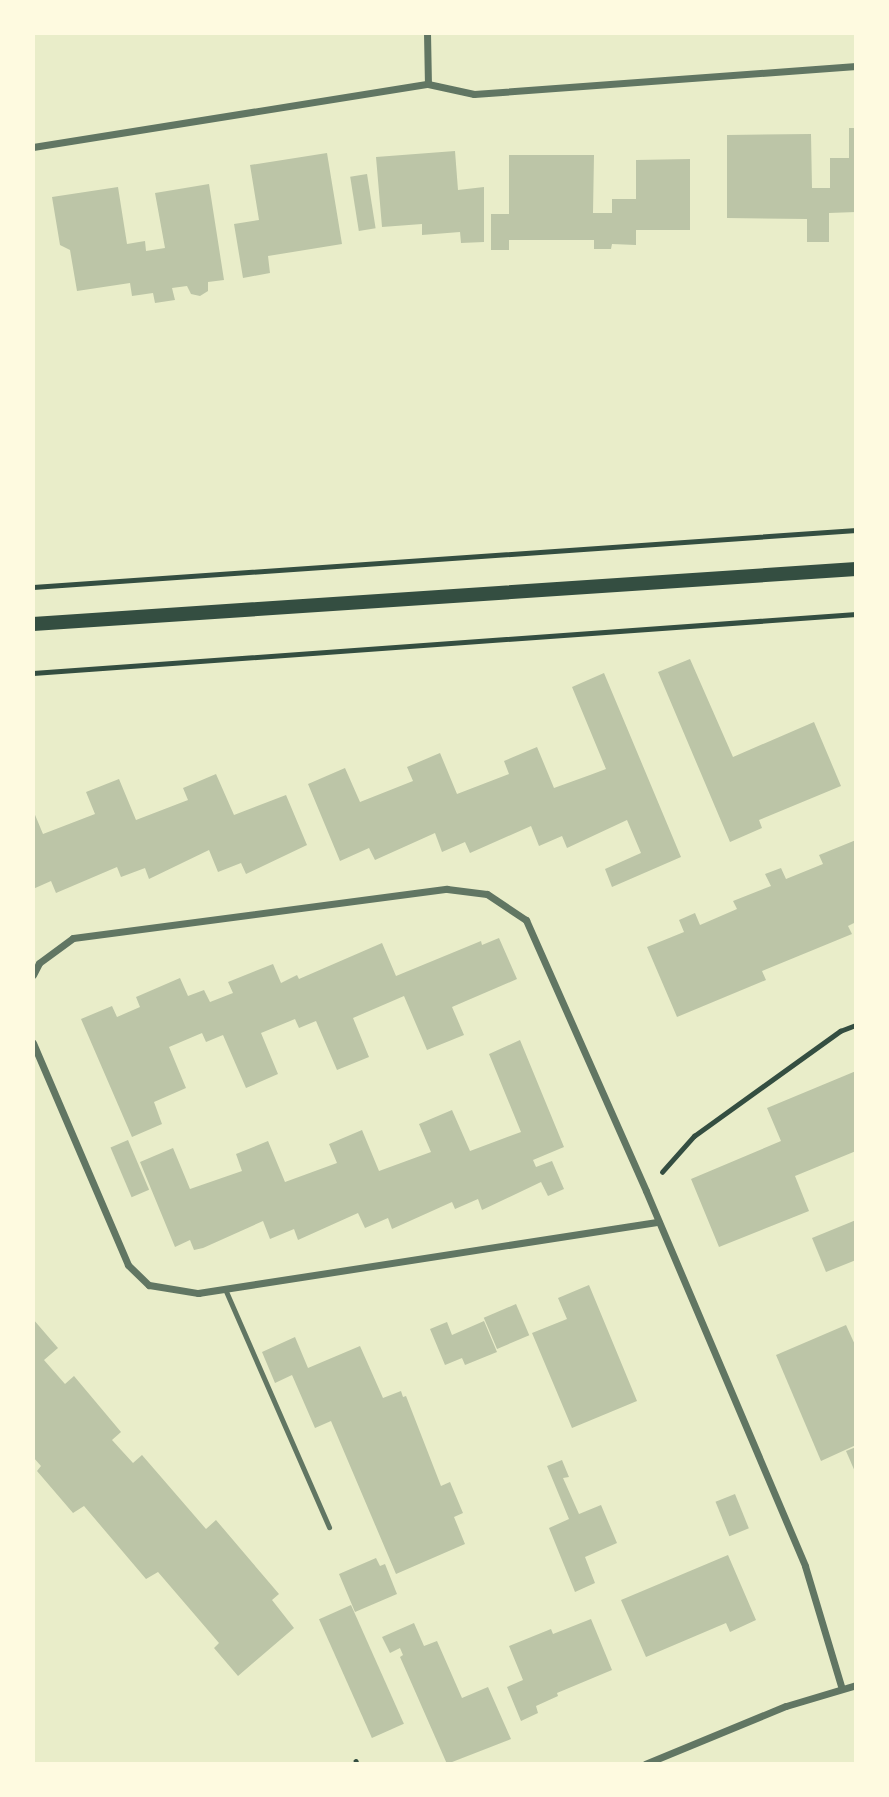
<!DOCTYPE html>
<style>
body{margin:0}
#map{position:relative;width:889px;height:1797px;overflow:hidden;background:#e9edc9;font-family:"IBM Plex Sans",sans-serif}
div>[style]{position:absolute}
.building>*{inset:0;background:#bcc5a7;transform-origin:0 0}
.path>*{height:4.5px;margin:-2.25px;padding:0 2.25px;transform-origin:2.25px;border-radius:2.25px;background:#344e41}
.service>*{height:5px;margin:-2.5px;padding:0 2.5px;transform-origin:2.5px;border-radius:2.5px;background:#617663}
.minor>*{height:7px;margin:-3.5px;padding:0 3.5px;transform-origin:3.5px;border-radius:3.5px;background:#617663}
.secondary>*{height:14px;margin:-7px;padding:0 7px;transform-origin:7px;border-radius:7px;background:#344e41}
span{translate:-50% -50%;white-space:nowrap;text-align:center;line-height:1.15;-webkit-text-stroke:7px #fefae0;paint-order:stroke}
.frame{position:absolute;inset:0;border:35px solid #fefae0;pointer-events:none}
</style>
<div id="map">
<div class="building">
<div style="clip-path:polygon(849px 128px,856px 128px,856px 212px,829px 213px,829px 242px,807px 242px,807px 219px,727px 218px,727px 135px,811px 134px,812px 188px,830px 188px,830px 158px,849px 158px)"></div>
<div style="clip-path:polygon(455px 151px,458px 190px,484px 187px,484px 242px,461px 243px,460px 232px,422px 235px,422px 224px,382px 227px,376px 157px)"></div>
<div style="clip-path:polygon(327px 153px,342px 244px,268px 256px,270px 273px,243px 278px,234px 224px,259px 220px,250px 165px)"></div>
<div style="clip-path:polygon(509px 155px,594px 155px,593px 213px,612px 213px,612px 199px,636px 199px,636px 160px,690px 159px,690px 230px,636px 230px,636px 245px,612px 244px,611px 249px,594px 249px,594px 240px,509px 240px,509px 250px,491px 250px,491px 214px,509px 214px)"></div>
<div style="left:367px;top:174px;width:55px;height:17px;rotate:81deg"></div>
<div style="clip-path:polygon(209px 184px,224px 280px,208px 282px,208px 291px,200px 296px,191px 294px,187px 286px,172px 288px,175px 300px,155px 303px,153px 293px,132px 296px,130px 283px,77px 291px,70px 250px,60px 245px,52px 197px,118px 187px,127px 244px,145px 241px,146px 251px,165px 248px,155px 193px)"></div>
<div style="clip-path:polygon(690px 659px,733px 757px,814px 722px,841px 786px,759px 820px,762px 828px,730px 842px,658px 672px)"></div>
<div style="clip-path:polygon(604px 673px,681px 857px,612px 887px,605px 869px,641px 853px,627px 820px,567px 848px,562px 836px,539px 846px,531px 826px,470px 853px,465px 842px,442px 852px,435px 833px,375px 860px,369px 848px,340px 861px,308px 784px,345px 768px,360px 802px,413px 781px,407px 767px,440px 753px,457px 794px,509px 774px,504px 761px,537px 747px,554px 788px,590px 775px,606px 769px,572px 687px)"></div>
<div style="clip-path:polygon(216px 774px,234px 815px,286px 795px,307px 845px,246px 874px,241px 863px,218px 872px,209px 850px,149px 879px,145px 868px,121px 877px,117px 867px,56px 893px,51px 881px,33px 889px,33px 810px,43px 834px,95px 814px,86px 792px,119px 779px,136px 820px,188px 800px,183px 788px)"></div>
<div style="clip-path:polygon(856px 840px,856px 922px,848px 926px,852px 934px,762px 971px,766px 980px,677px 1017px,647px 947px,684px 932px,679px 920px,695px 913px,700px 925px,737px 909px,733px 901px,771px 886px,765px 874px,781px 868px,786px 879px,823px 864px,819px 855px)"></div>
<div style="clip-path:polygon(499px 938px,517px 979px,452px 1007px,464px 1035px,427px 1050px,404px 996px,353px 1018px,369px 1057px,337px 1070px,316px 1021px,299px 1028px,295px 1019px,261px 1033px,278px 1074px,246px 1088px,223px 1035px,206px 1042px,202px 1033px,169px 1047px,186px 1088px,154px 1102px,162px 1124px,132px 1137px,81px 1019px,112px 1006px,117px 1017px,140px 1007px,136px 997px,180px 978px,188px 996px,204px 990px,210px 1002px,233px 993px,228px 982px,273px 964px,281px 983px,297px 975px,299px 979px,382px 943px,396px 976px,481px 941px,482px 945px)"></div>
<div style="clip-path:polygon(520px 1040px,564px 1147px,533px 1160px,536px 1167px,552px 1161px,564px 1189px,548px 1196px,541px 1182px,482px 1210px,478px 1199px,455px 1209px,452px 1202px,392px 1229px,388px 1218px,365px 1228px,358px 1213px,298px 1240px,294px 1229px,270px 1239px,263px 1221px,203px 1248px,194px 1250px,190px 1240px,175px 1247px,140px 1162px,173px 1148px,190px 1189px,242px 1171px,236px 1154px,268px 1141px,285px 1182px,337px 1163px,329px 1144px,362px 1130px,379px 1171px,431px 1152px,419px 1124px,452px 1110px,470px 1151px,521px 1132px,489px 1054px)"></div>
<div style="clip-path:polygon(856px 1071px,856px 1151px,795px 1176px,809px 1211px,719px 1247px,691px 1179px,781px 1141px,767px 1108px)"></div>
<div style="left:128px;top:1140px;width:54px;height:19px;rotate:67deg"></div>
<div style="clip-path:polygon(856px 1220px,856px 1260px,826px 1272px,812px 1238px)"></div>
<div style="clip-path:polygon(589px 1285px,637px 1401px,572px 1428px,532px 1333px,567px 1319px,558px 1298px)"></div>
<div style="left:516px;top:1304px;width:34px;height:35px;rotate:67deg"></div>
<div style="clip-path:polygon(33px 1319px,58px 1348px,44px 1360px,65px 1384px,74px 1376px,121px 1432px,112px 1440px,133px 1463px,142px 1455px,206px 1529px,216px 1520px,279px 1594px,272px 1600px,294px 1628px,238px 1676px,214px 1648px,219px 1643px,158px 1572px,146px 1579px,84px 1506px,73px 1513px,37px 1471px,41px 1466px,33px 1457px)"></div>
<div style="clip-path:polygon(484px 1321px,497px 1352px,465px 1365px,462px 1358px,445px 1365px,430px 1329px,447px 1322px,452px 1335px)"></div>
<div style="clip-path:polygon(846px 1325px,856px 1347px,856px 1445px,821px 1461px,776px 1355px)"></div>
<div style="clip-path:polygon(295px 1337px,308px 1368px,360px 1346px,383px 1398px,401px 1391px,403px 1397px,406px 1396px,441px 1486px,450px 1482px,463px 1513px,454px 1517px,465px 1544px,396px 1574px,331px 1421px,315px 1428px,292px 1375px,275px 1383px,262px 1352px)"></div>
<div style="clip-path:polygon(856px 1447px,856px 1474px,846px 1451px)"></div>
<div style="clip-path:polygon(562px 1460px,569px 1477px,563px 1478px,579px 1514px,601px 1505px,617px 1543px,585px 1557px,595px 1583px,575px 1592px,549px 1528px,569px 1519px,547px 1466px)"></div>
<div style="left:735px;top:1494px;width:37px;height:21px;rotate:68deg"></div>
<div style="clip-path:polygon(728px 1555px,756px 1620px,730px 1632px,726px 1623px,646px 1657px,621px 1600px)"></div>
<div style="clip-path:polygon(376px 1558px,380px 1566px,385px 1564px,397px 1594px,355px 1612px,339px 1574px)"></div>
<div style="left:351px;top:1605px;width:130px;height:35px;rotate:66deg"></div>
<div style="clip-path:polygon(591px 1619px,612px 1670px,557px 1693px,558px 1696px,536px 1706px,538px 1713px,521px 1721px,507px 1687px,523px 1680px,509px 1646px,551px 1629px,553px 1634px)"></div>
<div style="clip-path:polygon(414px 1623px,424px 1646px,437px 1641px,462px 1698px,488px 1687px,511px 1739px,447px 1764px,400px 1657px,403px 1655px,400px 1648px,390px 1653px,382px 1637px)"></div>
</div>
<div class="path">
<div style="left:33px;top:587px;width:825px;rotate:-3.96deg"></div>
<div style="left:33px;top:673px;width:825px;rotate:-4.1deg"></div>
<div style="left:662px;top:1172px;width:48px;rotate:-48.4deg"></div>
<div style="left:694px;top:1136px;width:180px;rotate:-35.7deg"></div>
<div style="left:840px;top:1031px;width:17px;rotate:-21deg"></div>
<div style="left:356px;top:1761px;width:3px;rotate:72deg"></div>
</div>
<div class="service">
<div style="left:225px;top:1289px;width:260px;rotate:66.4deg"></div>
</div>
<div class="minor">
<div style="left:427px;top:33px;width:51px;rotate:88.9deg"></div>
<div style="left:33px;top:147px;width:400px;rotate:-9.1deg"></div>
<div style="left:428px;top:84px;width:47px;rotate:12.3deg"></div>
<div style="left:474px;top:94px;width:383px;rotate:-4.2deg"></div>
<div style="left:33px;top:975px;width:13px;rotate:-63deg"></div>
<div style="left:39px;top:963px;width:42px;rotate:-36.3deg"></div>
<div style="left:73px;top:938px;width:377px;rotate:-7.5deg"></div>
<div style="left:447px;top:889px;width:40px;rotate:7.1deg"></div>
<div style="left:487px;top:894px;width:47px;rotate:33.7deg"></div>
<div style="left:526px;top:920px;width:296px;rotate:66.1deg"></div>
<div style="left:646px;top:1191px;width:407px;rotate:67deg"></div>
<div style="left:805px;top:1566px;width:128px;rotate:73.3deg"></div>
<div style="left:33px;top:1043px;width:241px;rotate:66.8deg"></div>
<div style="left:128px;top:1265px;width:29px;rotate:44deg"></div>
<div style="left:149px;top:1285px;width:50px;rotate:9.3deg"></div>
<div style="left:198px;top:1293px;width:466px;rotate:-8.8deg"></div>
<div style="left:645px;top:1764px;width:152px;rotate:-22.4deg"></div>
<div style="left:786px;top:1706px;width:73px;rotate:-16.7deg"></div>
</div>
<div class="secondary">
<div style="left:33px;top:624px;width:825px;rotate:-3.82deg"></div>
</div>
<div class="frame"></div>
</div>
